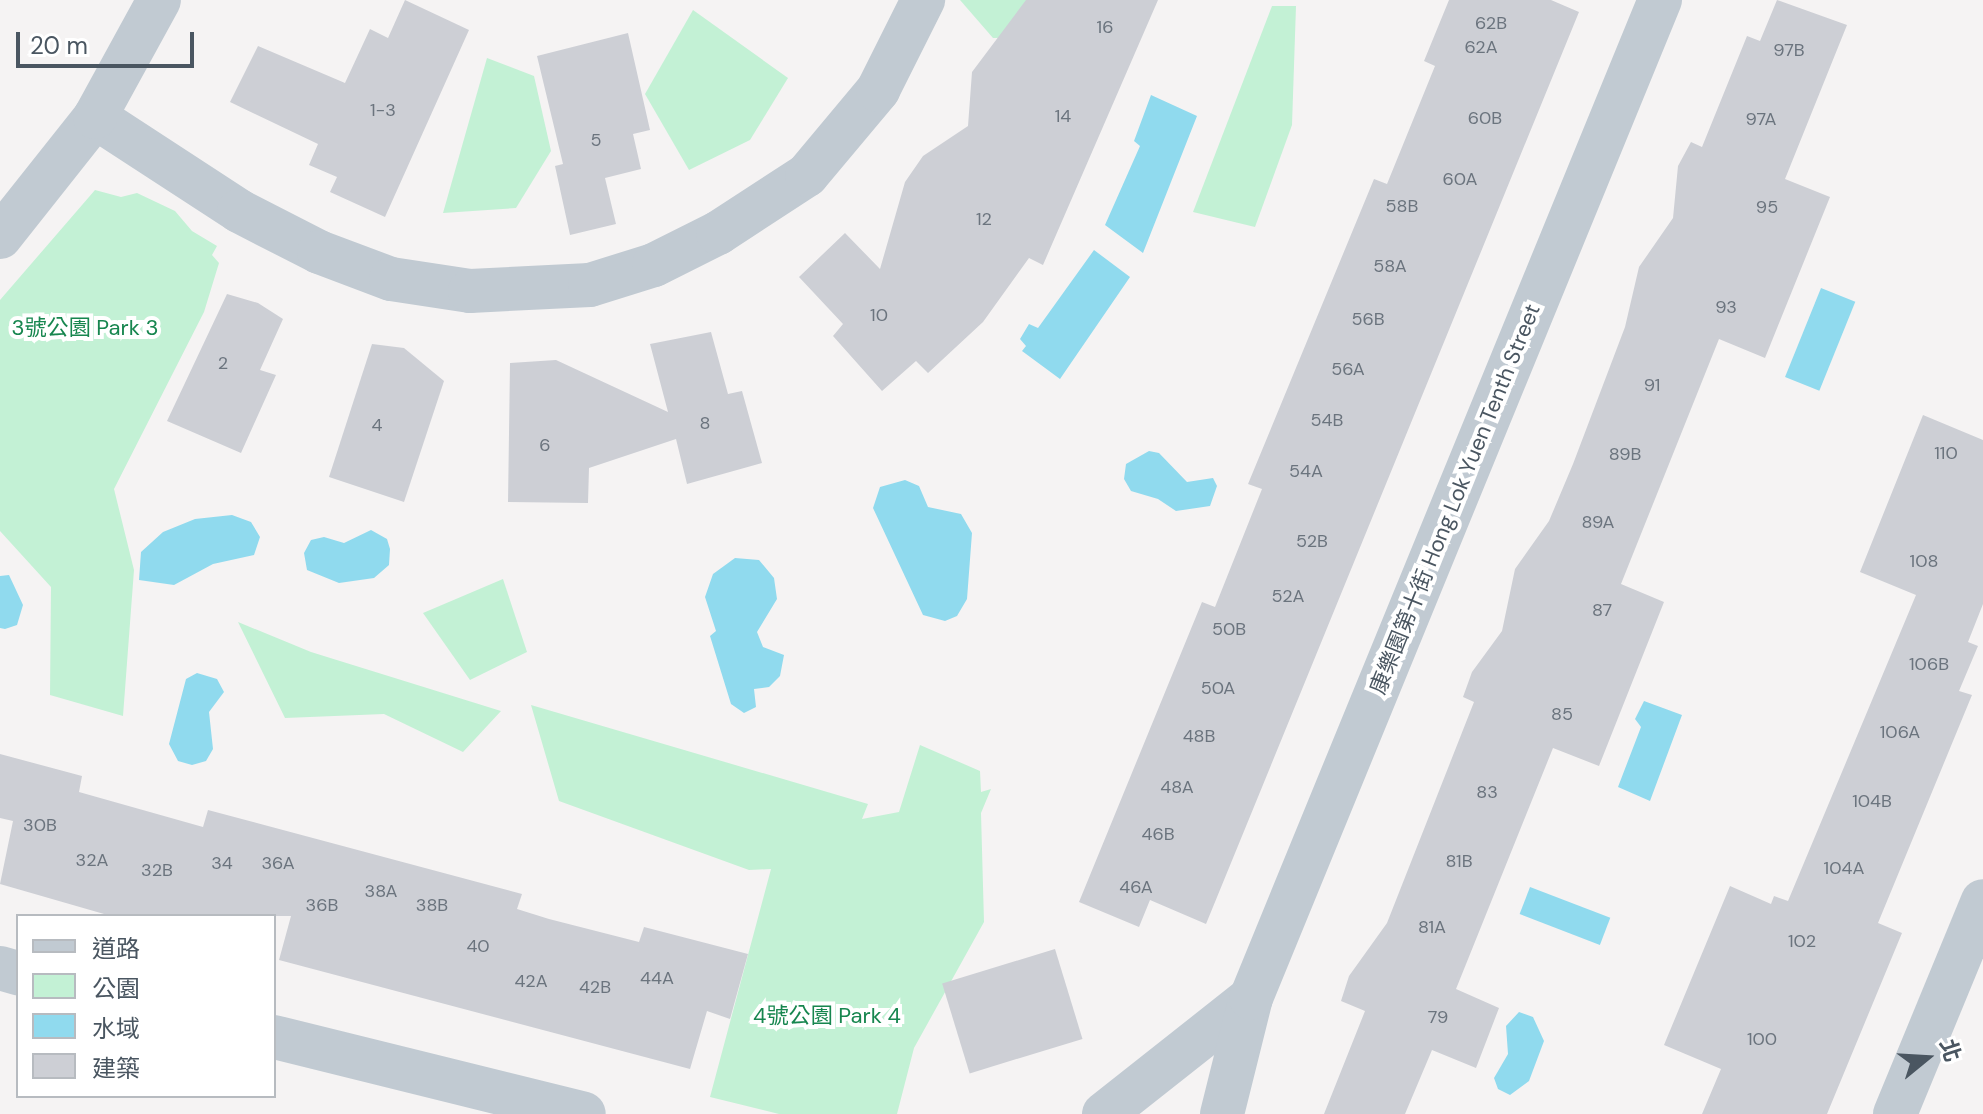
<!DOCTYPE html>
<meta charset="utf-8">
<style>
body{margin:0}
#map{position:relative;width:1983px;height:1114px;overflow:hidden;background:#f5f3f3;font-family:"DM Sans","Noto Sans TC",sans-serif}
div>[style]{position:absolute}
.green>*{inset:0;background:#c3f1d5}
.water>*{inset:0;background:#90daee;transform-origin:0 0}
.building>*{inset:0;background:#cdcfd5;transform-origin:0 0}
.street>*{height:44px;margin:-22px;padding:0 22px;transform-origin:22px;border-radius:22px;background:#c1cad2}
span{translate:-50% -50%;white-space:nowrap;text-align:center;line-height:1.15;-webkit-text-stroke:8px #fff;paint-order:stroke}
.number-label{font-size:18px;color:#6b747e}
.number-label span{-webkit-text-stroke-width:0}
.park-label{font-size:22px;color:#17864f}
.street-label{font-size:22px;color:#4a5661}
.legend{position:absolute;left:16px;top:914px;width:260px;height:184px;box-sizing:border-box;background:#fff;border:2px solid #b7bbc0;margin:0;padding:10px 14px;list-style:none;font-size:24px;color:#4a5661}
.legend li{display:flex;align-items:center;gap:16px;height:40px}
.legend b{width:40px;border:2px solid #b7bbc0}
.north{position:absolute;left:1887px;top:1018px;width:80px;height:80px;-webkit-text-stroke:6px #fff;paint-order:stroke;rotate:72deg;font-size:22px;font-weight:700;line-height:32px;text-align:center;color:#4a5661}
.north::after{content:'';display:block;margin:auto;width:28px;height:36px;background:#4a5661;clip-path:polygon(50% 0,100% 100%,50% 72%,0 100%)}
.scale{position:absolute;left:16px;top:32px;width:178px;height:36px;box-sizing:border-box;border:4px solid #4a5661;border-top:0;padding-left:10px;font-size:24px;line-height:28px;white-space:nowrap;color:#4a5661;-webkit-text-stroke:6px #fff;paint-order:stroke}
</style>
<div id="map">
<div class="green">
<div style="clip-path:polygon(960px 0,1054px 0,1047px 37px,993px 38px)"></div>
<div style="clip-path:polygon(1272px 6px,1296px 6px,1292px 125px,1255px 227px,1193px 212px)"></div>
<div style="clip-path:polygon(693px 10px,788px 78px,750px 140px,689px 170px,645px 94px)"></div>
<div style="clip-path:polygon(487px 58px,534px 76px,551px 151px,516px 208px,443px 213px)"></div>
<div style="clip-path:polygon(95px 190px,121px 197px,137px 193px,175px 211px,192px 231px,217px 246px,212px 255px,219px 263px,204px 312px,114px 489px,134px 570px,123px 716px,50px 695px,51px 587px,0 531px,0 300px)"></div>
<div style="clip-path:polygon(503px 579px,527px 652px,470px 680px,423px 613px)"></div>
<div style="clip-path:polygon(238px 622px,311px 652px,501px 711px,463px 752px,384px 714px,285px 718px)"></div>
<div style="clip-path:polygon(531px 705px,868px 804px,862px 819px,899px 812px,920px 745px,980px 771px,981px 792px,991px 789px,981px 813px,984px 922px,914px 1048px,897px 1114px,779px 1114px,710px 1097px,771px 869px,749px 870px,559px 801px)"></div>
</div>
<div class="water">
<div style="clip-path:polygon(1151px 95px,1197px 116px,1143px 253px,1105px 225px,1140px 146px,1134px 141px)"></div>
<div style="clip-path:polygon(1094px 250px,1130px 277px,1060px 379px,1022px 351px,1026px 346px,1020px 339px,1029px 324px,1038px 328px)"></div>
<div style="left:1821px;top:288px;width:37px;height:96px;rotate:22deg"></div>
<div style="clip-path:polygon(1149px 451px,1159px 453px,1187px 482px,1213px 478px,1217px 486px,1210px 506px,1176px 511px,1158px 499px,1131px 491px,1124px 479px,1126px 464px)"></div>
<div style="clip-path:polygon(905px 480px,919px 486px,928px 507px,961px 514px,972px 533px,967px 599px,957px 616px,945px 621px,923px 615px,873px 508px,880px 487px)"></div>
<div style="clip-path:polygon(232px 515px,251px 522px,260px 537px,254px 555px,213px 564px,174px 585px,139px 580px,141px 552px,163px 532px,195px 519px)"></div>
<div style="clip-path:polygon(371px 530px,387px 539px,390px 549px,389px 565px,374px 578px,339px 583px,307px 570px,304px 553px,311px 540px,324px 537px,344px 543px)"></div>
<div style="clip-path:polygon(735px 558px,759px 560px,774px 578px,777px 599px,757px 632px,763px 647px,784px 655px,780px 676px,769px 687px,754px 689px,756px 707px,744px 713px,731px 704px,710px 636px,716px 631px,705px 597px,713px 574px)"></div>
<div style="clip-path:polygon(9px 575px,23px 605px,17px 625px,5px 629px,0 628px,0 576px)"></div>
<div style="clip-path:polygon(197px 673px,217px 679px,224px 692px,209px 712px,213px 749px,206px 761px,192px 765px,178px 761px,169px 744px,186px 679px)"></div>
<div style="clip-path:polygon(1644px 701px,1682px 715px,1650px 801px,1618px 787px,1641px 727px,1635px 719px)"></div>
<div style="left:1530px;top:887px;width:86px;height:29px;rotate:21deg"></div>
<div style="clip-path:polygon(1519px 1012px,1533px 1017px,1544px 1041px,1529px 1081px,1510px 1095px,1498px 1089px,1494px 1078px,1508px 1054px,1506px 1026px)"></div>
</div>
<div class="building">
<div style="clip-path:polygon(405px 0,469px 30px,385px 217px,330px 192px,337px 177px,309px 165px,318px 144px,230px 102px,258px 46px,345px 83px,370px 29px,388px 38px)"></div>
<div style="clip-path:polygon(1026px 0,1158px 0,1043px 265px,1029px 258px,983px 322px,928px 373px,916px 361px,882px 391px,833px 336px,843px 324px,799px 277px,845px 233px,880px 269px,905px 182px,923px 156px,968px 126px,972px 72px)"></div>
<div style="clip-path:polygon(1449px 0,1551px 0,1579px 12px,1206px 924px,1150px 900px,1139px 927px,1079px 902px,1202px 602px,1215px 607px,1262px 489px,1248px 484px,1374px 179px,1387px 184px,1435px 66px,1424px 61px)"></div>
<div style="clip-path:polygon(1777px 0,1847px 25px,1785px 179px,1830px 197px,1765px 358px,1719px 339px,1621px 584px,1664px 602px,1599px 766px,1553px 748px,1456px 989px,1499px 1008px,1476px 1068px,1432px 1050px,1405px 1114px,1324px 1114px,1365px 1011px,1341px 1001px,1349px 976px,1387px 923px,1474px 702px,1463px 697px,1472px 672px,1502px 631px,1515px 569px,1549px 521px,1573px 464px,1625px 327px,1639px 267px,1673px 218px,1678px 166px,1691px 142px,1702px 147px,1747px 36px,1760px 41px)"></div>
<div style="clip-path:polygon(628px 33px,650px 130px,633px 134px,641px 169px,605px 178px,616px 224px,570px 235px,555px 166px,563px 164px,537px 56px)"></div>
<div style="clip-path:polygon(227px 294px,258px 303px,283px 319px,260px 370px,276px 375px,241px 453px,167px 421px)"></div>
<div style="clip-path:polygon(711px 332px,728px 394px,742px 391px,762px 463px,687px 484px,676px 439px,589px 468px,588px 503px,508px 502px,510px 363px,556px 360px,668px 412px,650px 344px)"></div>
<div style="clip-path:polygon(372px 344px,404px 348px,444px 381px,404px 502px,329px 477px)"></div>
<div style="clip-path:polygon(1923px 415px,1983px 440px,1983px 604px,1968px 642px,1978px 646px,1959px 691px,1972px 695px,1878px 923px,1902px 933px,1827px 1114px,1702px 1114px,1721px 1069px,1664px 1045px,1730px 886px,1771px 904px,1774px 896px,1788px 901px,1916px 595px,1860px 572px)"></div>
<div style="clip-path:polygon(0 754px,82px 776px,79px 792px,203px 827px,208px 810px,522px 894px,517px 909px,549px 919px,639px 942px,644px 927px,748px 954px,730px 1019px,707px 1011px,690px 1069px,279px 960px,291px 916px,111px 916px,0 884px,13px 821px,0 818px)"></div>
<div style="left:1055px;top:949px;width:94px;height:118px;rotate:73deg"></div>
</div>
<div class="street">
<div style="left:95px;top:117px;width:172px;rotate:33.1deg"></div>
<div style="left:239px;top:211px;width:90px;rotate:27.1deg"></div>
<div style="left:319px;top:252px;width:77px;rotate:20.6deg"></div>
<div style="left:391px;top:279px;width:80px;rotate:8.6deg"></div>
<div style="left:470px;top:291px;width:120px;rotate:-2.9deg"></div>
<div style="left:590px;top:285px;width:67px;rotate:-17.4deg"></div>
<div style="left:654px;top:265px;width:72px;rotate:-26.6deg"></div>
<div style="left:718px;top:233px;width:106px;rotate:-33.1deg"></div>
<div style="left:807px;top:175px;width:111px;rotate:-50.1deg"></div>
<div style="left:878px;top:90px;width:101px;rotate:-63.4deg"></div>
<div style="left:0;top:237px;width:153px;rotate:-51.6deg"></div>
<div style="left:95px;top:117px;width:133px;rotate:-61.3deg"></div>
<div style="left:0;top:968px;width:19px;rotate:16deg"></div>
<div style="left:274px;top:1037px;width:319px;rotate:13.9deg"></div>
<div style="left:1104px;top:1114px;width:187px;rotate:-38.3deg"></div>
<div style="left:1222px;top:1114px;width:120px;rotate:-76deg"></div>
<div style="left:1251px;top:998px;width:1079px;rotate:-67.72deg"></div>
<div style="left:1895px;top:1114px;width:230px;rotate:-67.6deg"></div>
</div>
<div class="number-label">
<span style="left:1491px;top:23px">62B</span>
<span style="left:1105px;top:27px">16</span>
<span style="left:1481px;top:47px">62A</span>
<span style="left:1789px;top:50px">97B</span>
<span style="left:383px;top:110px">1-3</span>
<span style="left:1063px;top:116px">14</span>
<span style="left:1485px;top:118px">60B</span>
<span style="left:1761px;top:119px">97A</span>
<span style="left:596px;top:140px">5</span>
<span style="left:1460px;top:179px">60A</span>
<span style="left:1402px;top:206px">58B</span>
<span style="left:1767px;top:207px">95</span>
<span style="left:984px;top:219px">12</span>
<span style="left:1390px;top:266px">58A</span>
<span style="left:1726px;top:307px">93</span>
<span style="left:879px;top:315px">10</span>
<span style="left:1368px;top:319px">56B</span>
<span style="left:223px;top:363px">2</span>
<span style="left:1348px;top:369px">56A</span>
<span style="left:1652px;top:385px">91</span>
<span style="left:1327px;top:420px">54B</span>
<span style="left:705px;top:423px">8</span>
<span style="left:377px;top:425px">4</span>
<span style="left:545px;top:445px">6</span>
<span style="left:1946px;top:453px">110</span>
<span style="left:1625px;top:454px">89B</span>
<span style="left:1306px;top:471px">54A</span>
<span style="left:1598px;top:522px">89A</span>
<span style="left:1312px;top:541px">52B</span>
<span style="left:1924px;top:561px">108</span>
<span style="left:1288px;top:596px">52A</span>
<span style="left:1602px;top:610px">87</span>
<span style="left:1229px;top:629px">50B</span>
<span style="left:1929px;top:664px">106B</span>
<span style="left:1218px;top:688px">50A</span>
<span style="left:1562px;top:714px">85</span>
<span style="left:1900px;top:732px">106A</span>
<span style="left:1199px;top:736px">48B</span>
<span style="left:1177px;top:787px">48A</span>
<span style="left:1487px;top:792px">83</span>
<span style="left:1872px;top:801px">104B</span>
<span style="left:40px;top:825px">30B</span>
<span style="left:1158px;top:834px">46B</span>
<span style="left:92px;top:860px">32A</span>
<span style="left:1459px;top:861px">81B</span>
<span style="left:222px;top:863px">34</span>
<span style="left:278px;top:863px">36A</span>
<span style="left:1844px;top:868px">104A</span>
<span style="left:157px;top:870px">32B</span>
<span style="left:1136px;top:887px">46A</span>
<span style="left:381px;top:891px">38A</span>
<span style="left:322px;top:905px">36B</span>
<span style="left:432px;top:905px">38B</span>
<span style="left:1432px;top:927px">81A</span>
<span style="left:1802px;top:941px">102</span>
<span style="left:478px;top:946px">40</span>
<span style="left:657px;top:978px">44A</span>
<span style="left:531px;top:981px">42A</span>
<span style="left:595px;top:987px">42B</span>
<span style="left:1438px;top:1017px">79</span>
<span style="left:1762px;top:1039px">100</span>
</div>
<div class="park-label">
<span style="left:85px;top:328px">3號公園 Park 3</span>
<span style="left:827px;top:1016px">4號公園 Park 4</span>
</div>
<div class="street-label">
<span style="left:1455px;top:499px;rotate:-68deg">康樂園第十街 Hong Lok Yuen Tenth Street</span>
</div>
<ul class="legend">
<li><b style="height:10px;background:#c1cad2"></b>道路</li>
<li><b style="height:22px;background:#c3f1d5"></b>公園</li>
<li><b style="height:22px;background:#90daee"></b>水域</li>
<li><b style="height:22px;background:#cdcfd5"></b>建築</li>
</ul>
<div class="north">北</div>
<div class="scale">20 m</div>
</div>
